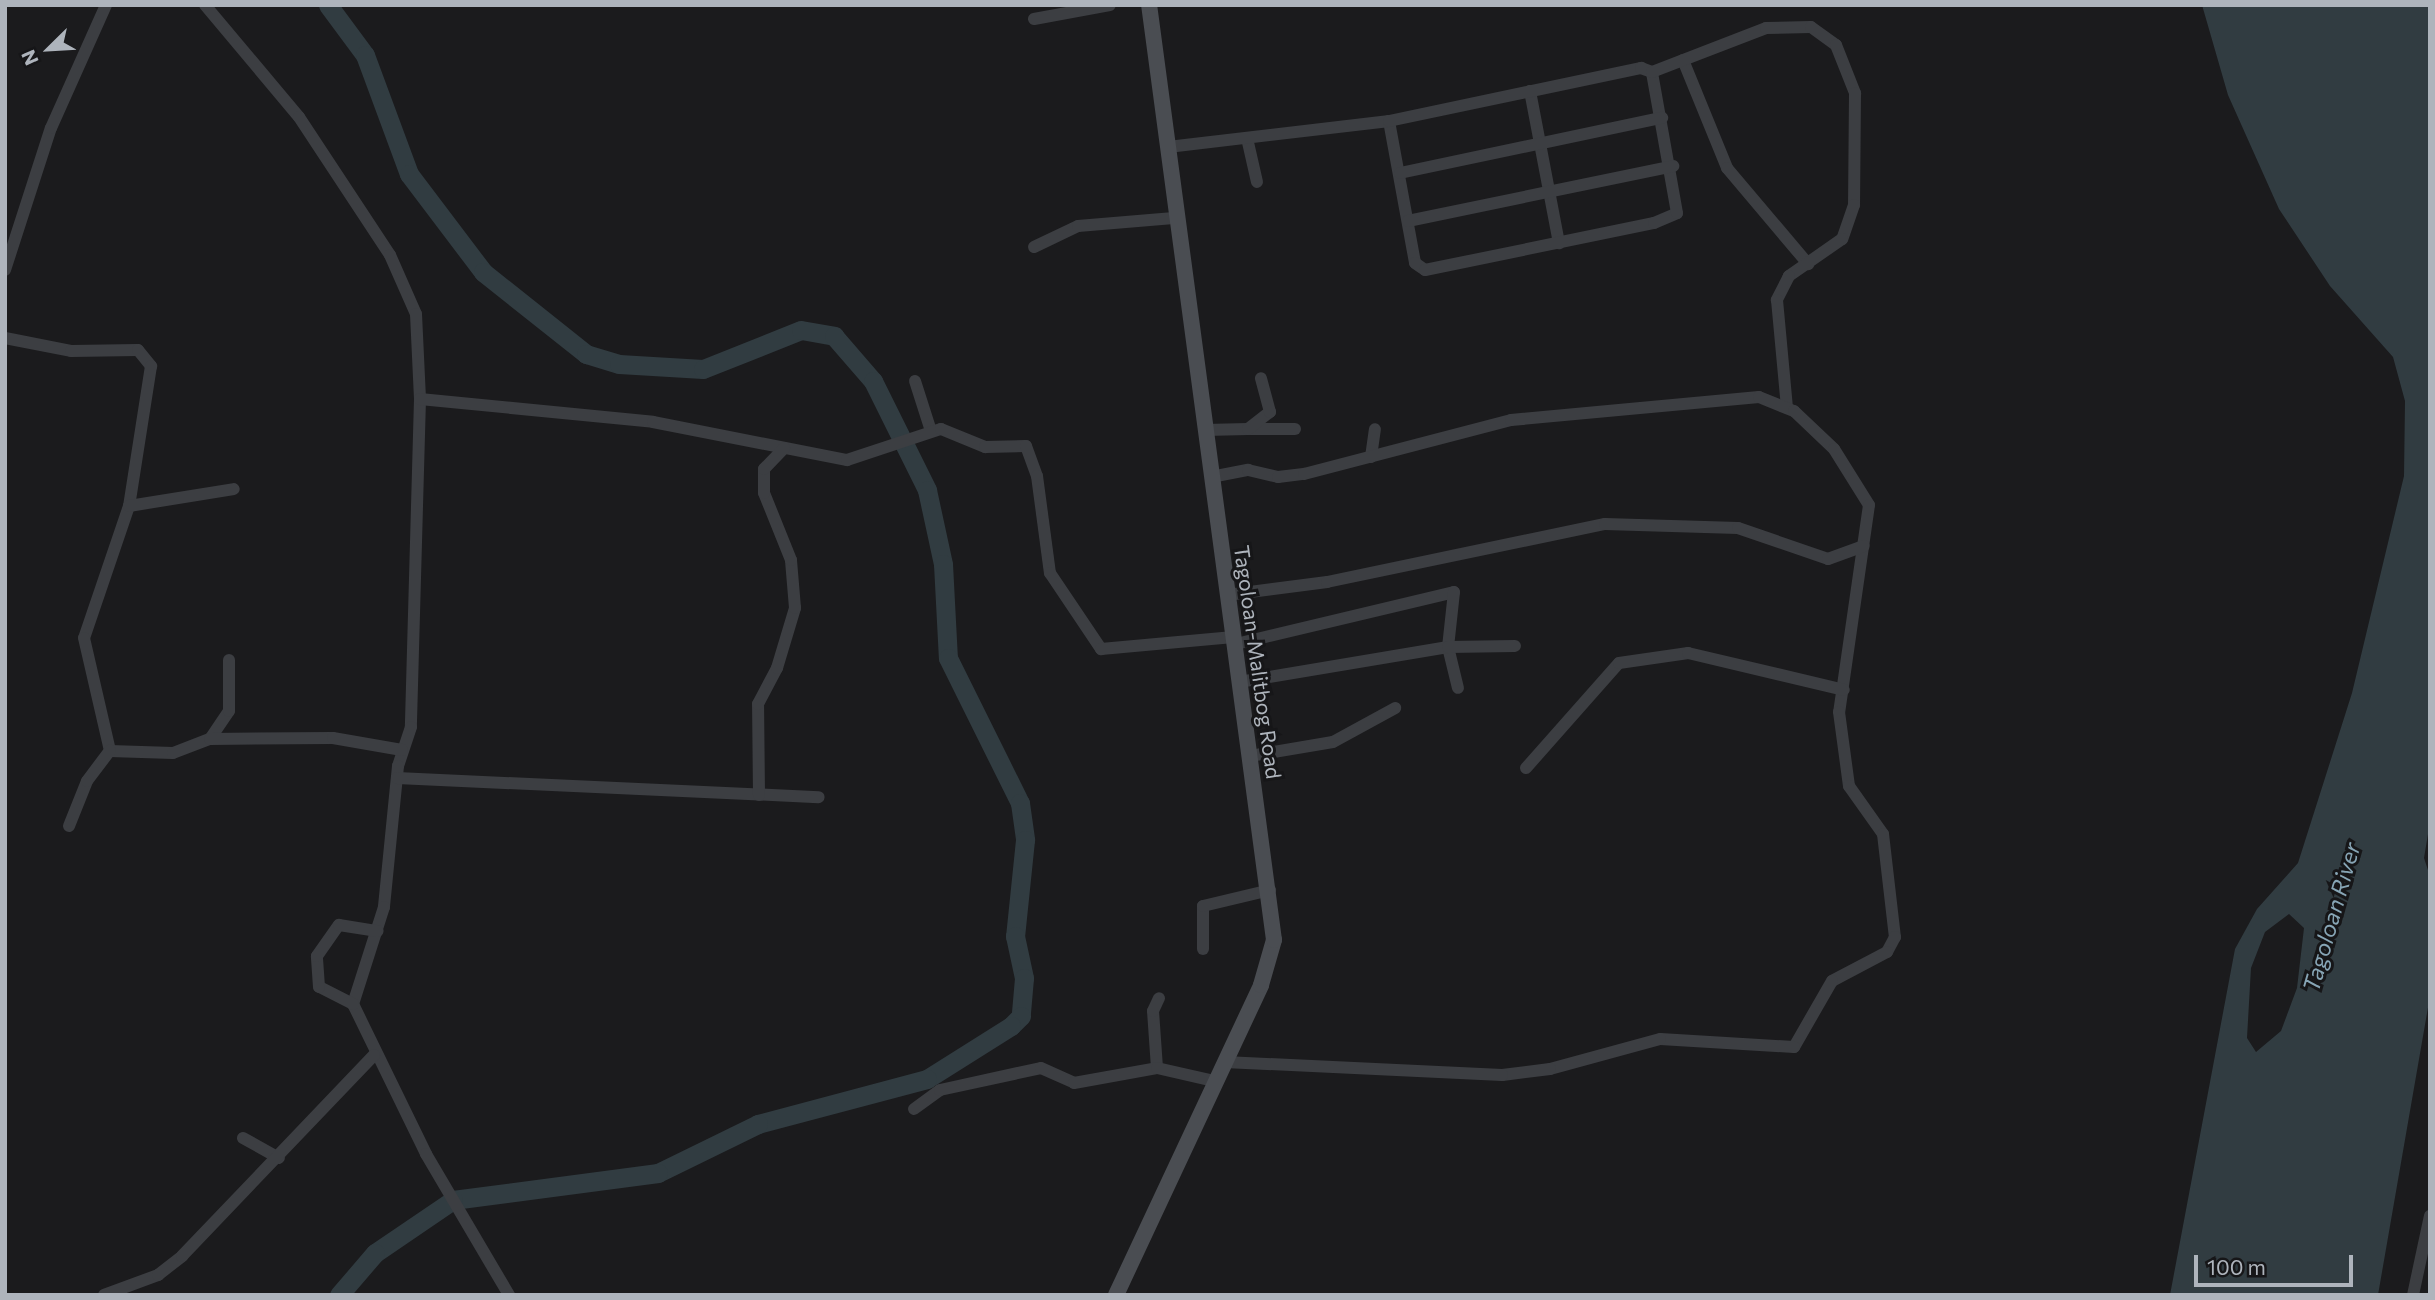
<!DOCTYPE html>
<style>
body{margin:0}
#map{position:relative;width:2435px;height:1300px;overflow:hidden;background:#1b1b1d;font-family:Commissioner,sans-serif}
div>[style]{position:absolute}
.water>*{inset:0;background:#313c41}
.river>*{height:19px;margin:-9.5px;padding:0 9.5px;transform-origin:9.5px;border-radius:9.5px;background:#313c41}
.street>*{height:12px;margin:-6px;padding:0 6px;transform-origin:6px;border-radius:6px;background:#3c3e42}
.secondary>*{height:16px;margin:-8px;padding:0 8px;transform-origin:8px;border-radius:8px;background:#4a4d52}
span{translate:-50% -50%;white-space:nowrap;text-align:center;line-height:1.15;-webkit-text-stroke:6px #161618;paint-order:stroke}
.street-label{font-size:21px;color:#aeb4bc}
.water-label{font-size:23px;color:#87a5b5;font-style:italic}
.frame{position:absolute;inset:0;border:7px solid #aeb4bc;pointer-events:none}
.north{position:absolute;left:14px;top:14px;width:70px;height:70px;-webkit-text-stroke:5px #161618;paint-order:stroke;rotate:246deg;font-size:19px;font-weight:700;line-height:28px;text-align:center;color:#aeb4bc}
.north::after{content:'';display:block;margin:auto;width:24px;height:32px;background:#aeb4bc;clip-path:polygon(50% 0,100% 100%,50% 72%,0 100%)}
.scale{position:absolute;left:2194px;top:1255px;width:159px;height:32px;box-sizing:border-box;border:4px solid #aeb4bc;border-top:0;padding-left:9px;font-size:21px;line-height:24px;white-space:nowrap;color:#aeb4bc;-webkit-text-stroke:5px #161618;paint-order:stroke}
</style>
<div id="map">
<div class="water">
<div style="clip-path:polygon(evenodd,2202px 5px,2430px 5px,2430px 822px,2424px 858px,2430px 876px,2430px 996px,2378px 1295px,2170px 1295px,2235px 949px,2257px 909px,2298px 863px,2352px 693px,2404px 476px,2405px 401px,2393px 357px,2330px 286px,2279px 209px,2228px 95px,2202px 5px,2289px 914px,2304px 928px,2297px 988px,2281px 1031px,2256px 1052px,2247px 1038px,2251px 968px,2265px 932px,2289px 914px)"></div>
</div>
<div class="river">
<div style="left:328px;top:5px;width:62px;rotate:53.5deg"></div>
<div style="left:365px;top:55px;width:127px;rotate:69.7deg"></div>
<div style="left:409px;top:174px;width:123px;rotate:52.9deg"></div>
<div style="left:483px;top:272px;width:132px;rotate:38.5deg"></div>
<div style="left:586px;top:354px;width:34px;rotate:17deg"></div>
<div style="left:619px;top:364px;width:84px;rotate:3.4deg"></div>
<div style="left:703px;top:369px;width:105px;rotate:-21.7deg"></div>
<div style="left:801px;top:330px;width:34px;rotate:10deg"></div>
<div style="left:834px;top:336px;width:60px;rotate:49.1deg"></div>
<div style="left:873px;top:381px;width:122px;rotate:63.6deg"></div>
<div style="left:927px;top:490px;width:76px;rotate:77.8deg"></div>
<div style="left:943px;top:564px;width:94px;rotate:87deg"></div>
<div style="left:948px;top:658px;width:162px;rotate:63.6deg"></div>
<div style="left:1020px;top:803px;width:37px;rotate:82deg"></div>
<div style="left:1025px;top:840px;width:97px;rotate:95.9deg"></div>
<div style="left:1015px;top:936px;width:43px;rotate:77.9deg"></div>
<div style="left:1024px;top:978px;width:38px;rotate:95deg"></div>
<div style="left:1021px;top:1016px;width:14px;rotate:135deg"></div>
<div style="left:1011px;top:1026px;width:99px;rotate:147.8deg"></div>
<div style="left:927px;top:1079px;width:175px;rotate:165.1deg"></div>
<div style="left:758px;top:1124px;width:111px;rotate:153.9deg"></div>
<div style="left:658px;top:1173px;width:207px;rotate:172.5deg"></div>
<div style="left:453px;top:1200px;width:94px;rotate:145.8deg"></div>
<div style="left:375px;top:1253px;width:55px;rotate:130.6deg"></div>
</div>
<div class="street">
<div style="left:205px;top:5px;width:146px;rotate:50deg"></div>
<div style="left:299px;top:117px;width:165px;rotate:56.6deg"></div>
<div style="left:390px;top:255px;width:64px;rotate:66.2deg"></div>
<div style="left:416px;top:314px;width:85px;rotate:87.3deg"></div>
<div style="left:420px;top:399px;width:328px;rotate:91.6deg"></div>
<div style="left:411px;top:727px;width:41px;rotate:108.4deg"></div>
<div style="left:398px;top:766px;width:142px;rotate:95.7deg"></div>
<div style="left:384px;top:907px;width:102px;rotate:107.7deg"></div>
<div style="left:353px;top:1004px;width:167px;rotate:64deg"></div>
<div style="left:426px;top:1154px;width:164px;rotate:59.5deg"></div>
<div style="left:1034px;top:19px;width:77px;rotate:-10.4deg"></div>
<div style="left:1683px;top:60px;width:117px;rotate:67.8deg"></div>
<div style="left:1727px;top:168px;width:126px;rotate:49.8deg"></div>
<div style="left:1530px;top:91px;width:155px;rotate:79.2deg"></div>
<div style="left:1389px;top:121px;width:144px;rotate:79.6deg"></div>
<div style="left:1415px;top:263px;width:12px;rotate:35deg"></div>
<div style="left:1425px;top:270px;width:234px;rotate:-11.6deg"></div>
<div style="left:1654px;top:223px;width:25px;rotate:-23deg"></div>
<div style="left:1677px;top:213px;width:143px;rotate:-100.1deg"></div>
<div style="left:1247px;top:138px;width:45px;rotate:77.2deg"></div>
<div style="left:1168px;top:147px;width:223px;rotate:-6.7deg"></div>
<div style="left:1389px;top:121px;width:258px;rotate:-11.9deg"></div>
<div style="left:1641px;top:68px;width:12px;rotate:20deg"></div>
<div style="left:1652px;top:72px;width:122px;rotate:-21.1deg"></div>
<div style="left:1766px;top:28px;width:45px;rotate:-1.3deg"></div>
<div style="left:1811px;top:27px;width:31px;rotate:36deg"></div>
<div style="left:1836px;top:45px;width:52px;rotate:68.4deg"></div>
<div style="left:1855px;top:93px;width:112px;rotate:90.5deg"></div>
<div style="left:1854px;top:205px;width:36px;rotate:109deg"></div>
<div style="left:1842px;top:239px;width:65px;rotate:145.1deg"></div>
<div style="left:1789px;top:276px;width:27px;rotate:117deg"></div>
<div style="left:1777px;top:300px;width:108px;rotate:84.7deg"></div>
<div style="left:1400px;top:173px;width:268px;rotate:-11.9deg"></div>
<div style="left:1408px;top:221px;width:271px;rotate:-11.7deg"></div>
<div style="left:1034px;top:247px;width:49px;rotate:-25.5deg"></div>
<div style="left:1078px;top:226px;width:96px;rotate:-4.8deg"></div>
<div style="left:5px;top:270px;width:149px;rotate:-72.1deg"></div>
<div style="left:51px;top:128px;width:135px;rotate:-65.9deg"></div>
<div style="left:5px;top:338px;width:67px;rotate:11.1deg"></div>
<div style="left:71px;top:351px;width:67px;rotate:-0.9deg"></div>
<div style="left:138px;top:350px;width:21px;rotate:51deg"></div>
<div style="left:151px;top:366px;width:142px;rotate:98.9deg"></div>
<div style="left:129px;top:506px;width:139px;rotate:108.8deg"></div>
<div style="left:84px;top:638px;width:116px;rotate:77deg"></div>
<div style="left:110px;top:751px;width:63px;rotate:1.8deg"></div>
<div style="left:173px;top:753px;width:40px;rotate:-21deg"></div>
<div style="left:210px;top:739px;width:34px;rotate:-56deg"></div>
<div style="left:229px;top:711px;width:51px;rotate:-90deg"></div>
<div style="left:915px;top:381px;width:52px;rotate:72.3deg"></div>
<div style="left:420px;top:399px;width:234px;rotate:5.6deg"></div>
<div style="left:653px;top:422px;width:198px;rotate:11.1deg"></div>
<div style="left:847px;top:460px;width:99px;rotate:-18.3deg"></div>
<div style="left:941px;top:429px;width:48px;rotate:22.2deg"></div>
<div style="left:985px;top:447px;width:41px;rotate:-1.4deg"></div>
<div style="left:1026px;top:446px;width:32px;rotate:70deg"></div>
<div style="left:1037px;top:476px;width:98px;rotate:82.4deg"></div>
<div style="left:1050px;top:573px;width:92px;rotate:56.1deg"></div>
<div style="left:1101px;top:649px;width:133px;rotate:-5.2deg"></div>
<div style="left:1248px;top:429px;width:47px"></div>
<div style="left:1205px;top:430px;width:43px;rotate:-1.3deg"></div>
<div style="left:1248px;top:429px;width:28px;rotate:-38deg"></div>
<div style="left:1270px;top:412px;width:35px;rotate:-105deg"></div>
<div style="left:1371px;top:457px;width:28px;rotate:-82deg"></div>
<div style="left:1211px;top:477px;width:38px;rotate:-11deg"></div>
<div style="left:1248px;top:470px;width:31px;rotate:13deg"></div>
<div style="left:1278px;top:477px;width:26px;rotate:-7deg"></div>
<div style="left:1304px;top:474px;width:214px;rotate:-14.6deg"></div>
<div style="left:1511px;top:420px;width:249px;rotate:-5.3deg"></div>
<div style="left:1759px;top:397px;width:38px;rotate:22deg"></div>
<div style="left:1794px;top:411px;width:55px;rotate:43.5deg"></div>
<div style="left:1834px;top:449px;width:66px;rotate:58deg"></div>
<div style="left:1869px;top:505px;width:209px;rotate:98.2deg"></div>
<div style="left:1839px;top:712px;width:75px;rotate:82.3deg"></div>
<div style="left:1849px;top:786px;width:59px;rotate:54.7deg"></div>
<div style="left:1883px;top:834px;width:104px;rotate:83.4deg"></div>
<div style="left:1895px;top:937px;width:17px;rotate:118deg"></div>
<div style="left:1887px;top:952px;width:62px;rotate:152.2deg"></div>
<div style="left:1832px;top:981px;width:76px;rotate:119.9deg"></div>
<div style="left:1794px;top:1047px;width:134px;rotate:-176.6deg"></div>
<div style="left:1660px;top:1039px;width:114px;rotate:164.7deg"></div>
<div style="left:1550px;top:1069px;width:48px;rotate:172.9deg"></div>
<div style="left:1502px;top:1075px;width:278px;rotate:-177.3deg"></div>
<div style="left:129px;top:506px;width:106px;rotate:-9.2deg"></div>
<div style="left:1227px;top:595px;width:101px;rotate:-7.4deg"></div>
<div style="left:1327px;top:582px;width:284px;rotate:-11.8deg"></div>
<div style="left:1605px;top:524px;width:133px;rotate:1.7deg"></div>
<div style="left:1738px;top:528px;width:95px;rotate:19deg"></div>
<div style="left:1828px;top:559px;width:38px;rotate:-20deg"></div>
<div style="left:1236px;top:644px;width:224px;rotate:-13.4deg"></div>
<div style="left:1454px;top:592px;width:55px;rotate:96.2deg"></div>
<div style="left:1448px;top:647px;width:42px;rotate:76.3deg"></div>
<div style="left:1239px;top:682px;width:212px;rotate:-9.5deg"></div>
<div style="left:1448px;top:647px;width:67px;rotate:-0.9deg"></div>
<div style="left:210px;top:739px;width:123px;rotate:-0.5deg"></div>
<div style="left:333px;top:738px;width:70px;rotate:9.9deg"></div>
<div style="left:1250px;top:756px;width:84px;rotate:-9.6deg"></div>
<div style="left:1333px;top:742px;width:71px;rotate:-28.7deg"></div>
<div style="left:1526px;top:768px;width:140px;rotate:-48.5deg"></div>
<div style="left:1619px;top:663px;width:70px;rotate:-8.2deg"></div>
<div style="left:1688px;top:653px;width:160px;rotate:13.3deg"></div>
<div style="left:397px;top:778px;width:422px;rotate:2.6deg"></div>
<div style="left:759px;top:795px;width:91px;rotate:-90.6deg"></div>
<div style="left:758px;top:704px;width:41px;rotate:-62.2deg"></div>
<div style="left:777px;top:668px;width:63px;rotate:-73.3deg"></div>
<div style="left:795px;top:608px;width:48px;rotate:-94.8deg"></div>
<div style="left:791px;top:560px;width:72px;rotate:-111.9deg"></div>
<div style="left:764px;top:493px;width:24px;rotate:-90deg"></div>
<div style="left:764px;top:469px;width:29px;rotate:-46deg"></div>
<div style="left:69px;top:826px;width:48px;rotate:-68.2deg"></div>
<div style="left:87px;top:781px;width:38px;rotate:-53deg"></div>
<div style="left:1203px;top:949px;width:43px;rotate:-90deg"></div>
<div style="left:1203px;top:906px;width:69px;rotate:-13.4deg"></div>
<div style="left:353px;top:1004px;width:38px;rotate:-153deg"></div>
<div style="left:319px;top:987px;width:31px;rotate:-94deg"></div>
<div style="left:317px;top:956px;width:38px;rotate:-55deg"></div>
<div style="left:339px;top:925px;width:39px;rotate:9deg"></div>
<div style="left:1157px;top:1068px;width:57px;rotate:-94deg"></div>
<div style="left:1153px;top:1011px;width:14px;rotate:-65deg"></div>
<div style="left:914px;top:1109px;width:32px;rotate:-36deg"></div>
<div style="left:940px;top:1090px;width:103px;rotate:-12.3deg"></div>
<div style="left:1041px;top:1068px;width:36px;rotate:24deg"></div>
<div style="left:1074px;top:1083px;width:84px;rotate:-10.2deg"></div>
<div style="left:1157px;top:1068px;width:58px;rotate:12.8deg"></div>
<div style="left:243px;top:1138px;width:41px;rotate:29.1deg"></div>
<div style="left:104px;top:1295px;width:58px;rotate:-20.3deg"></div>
<div style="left:158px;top:1275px;width:31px;rotate:-38deg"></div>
<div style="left:182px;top:1256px;width:278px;rotate:-46.3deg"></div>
<div style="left:2413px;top:1295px;width:81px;rotate:-77.9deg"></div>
</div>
<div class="secondary">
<div style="left:1116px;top:1295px;width:342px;rotate:-64.9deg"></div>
<div style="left:1261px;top:985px;width:47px;rotate:-73.9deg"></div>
<div style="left:1274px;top:940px;width:943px;rotate:-97.61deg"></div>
</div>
<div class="street-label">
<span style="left:1258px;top:662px;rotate:82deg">Tagoloan-Malitbog Road</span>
</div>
<div class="water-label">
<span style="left:2331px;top:917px;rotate:-74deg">Tagoloan River</span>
</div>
<div class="frame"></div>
<div class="north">N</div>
<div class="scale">100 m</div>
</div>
